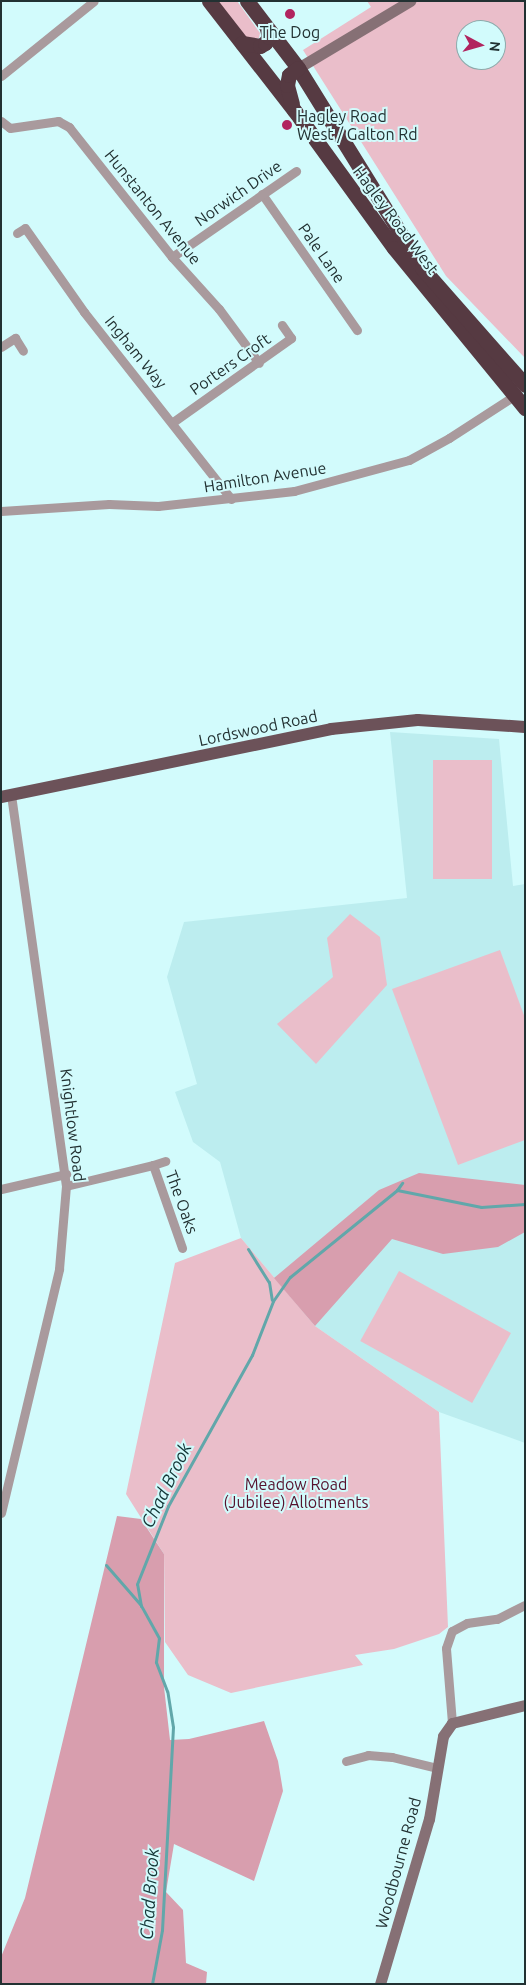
<!DOCTYPE html>
<style>
body{margin:0}
#map{position:relative;width:526px;height:1985px;overflow:hidden;background:#d2fbfc;font-family:Ubuntu,sans-serif}
div>[style]{position:absolute}
.built>*{inset:0;background:#bcedef}
.green>*{inset:0;background:#eabeca;transform-origin:0 0}
.forest>*{inset:0;background:#d89eae}
.stream>*{height:3px;margin:-1.5px;padding:0 1.5px;transform-origin:1.5px;border-radius:1.5px;background:#61a7aa}
.street>*{height:9px;margin:-4.5px;padding:0 4.5px;transform-origin:4.5px;border-radius:4.5px;background:#a99a9d}
.secondary>*{height:11px;margin:-5.5px;padding:0 5.5px;transform-origin:5.5px;border-radius:5.5px;background:#867075}
.primary>*{height:12px;margin:-6px;padding:0 6px;transform-origin:6px;border-radius:6px;background:#6c5259}
.highway>*{height:15px;margin:-7.5px;padding:0 7.5px;transform-origin:7.5px;border-radius:7.5px;background:#563a42}
.dots>*{width:14px;height:14px;translate:-50% -50%;box-sizing:border-box;border:2px solid #d2fbfc;border-radius:50%}
span{translate:-50% -50%;white-space:nowrap;text-align:center;line-height:1.15;-webkit-text-stroke:4px #d2fbfc;paint-order:stroke}
.poi-label{font-size:16px;color:#223132}
.left{translate:0 -50%;text-align:left}
.street-label{font-size:16px;color:#223132}
.park-label{font-size:16px;color:#56122d}
.water-label{font-size:18px;color:#133637;font-style:italic}
.frame{position:absolute;inset:0;border:2px solid #223132;pointer-events:none}
.north{position:absolute;left:456px;top:20px;width:50px;height:50px;box-sizing:border-box;background:#d2fbfc;border:1px solid #8caaab;border-radius:50%;rotate:96deg;font-size:14px;font-weight:700;line-height:20px;text-align:center;color:#223132}
.north::after{content:'';display:block;margin:auto;width:18px;height:22px;background:#b1245f;clip-path:polygon(50% 0,100% 100%,50% 72%,0 100%)}
</style>
<div id="map">
<div class="built">
<div style="clip-path:polygon(390px 732px,499px 739px,513px 886px,525px 884px,525px 1443px,439px 1412px,315px 1326px,241px 1238px,220px 1162px,193px 1142px,175px 1092px,197px 1084px,167px 977px,184px 922px,407px 898px)"></div>
</div>
<div class="green">
<div style="clip-path:polygon(216px 1px,237px 1px,260px 33px,259px 38px,247px 40px)"></div>
<div style="clip-path:polygon(evenodd,367px 1px,525px 1px,525px 358px,446px 276px,303px 50px,371px 7px,367px 1px,466px 30px,496px 30px,496px 60px,466px 60px,466px 30px)"></div>
<div style="left:492px;top:760px;width:119px;height:59px;rotate:90deg"></div>
<div style="clip-path:polygon(350px 914px,380px 937px,387px 985px,316px 1064px,277px 1024px,333px 977px,327px 938px)"></div>
<div style="clip-path:polygon(500px 950px,525px 1018px,525px 1140px,458px 1165px,392px 989px)"></div>
<div style="clip-path:polygon(241px 1238px,315px 1326px,439px 1412px,448px 1627px,439px 1634px,394px 1649px,355px 1655px,363px 1665px,231px 1693px,188px 1675px,165px 1642px,164px 1554px,126px 1494px,175px 1263px)"></div>
<div style="left:399px;top:1271px;width:128px;height:80px;rotate:29deg"></div>
</div>
<div class="forest">
<div style="clip-path:polygon(419px 1173px,525px 1185px,525px 1232px,498px 1247px,443px 1254px,392px 1239px,315px 1326px,274px 1278px,379px 1190px)"></div>
<div style="clip-path:polygon(117px 1516px,141px 1519px,164px 1554px,164px 1687px,170px 1740px,189px 1739px,264px 1721px,278px 1761px,283px 1791px,254px 1881px,174px 1844px,166px 1892px,183px 1910px,186px 1963px,207px 1972px,206px 1984px,1px 1984px,1px 1957px,25px 1898px)"></div>
</div>
<div class="stream">
<div style="left:397px;top:1190px;width:9px;rotate:-54deg"></div>
<div style="left:248px;top:1249px;width:39px;rotate:58deg"></div>
<div style="left:269px;top:1282px;width:18px;rotate:81deg"></div>
<div style="left:106px;top:1565px;width:52px;rotate:48.9deg"></div>
<div style="left:152px;top:1984px;width:55px;rotate:-79.5deg"></div>
<div style="left:162px;top:1930px;width:203px;rotate:-86.9deg"></div>
<div style="left:173px;top:1727px;width:36px;rotate:-99deg"></div>
<div style="left:167px;top:1691px;width:31px;rotate:-111deg"></div>
<div style="left:156px;top:1662px;width:24px;rotate:-83deg"></div>
<div style="left:159px;top:1638px;width:37px;rotate:-119deg"></div>
<div style="left:141px;top:1606px;width:22px;rotate:-100deg"></div>
<div style="left:137px;top:1584px;width:84px;rotate:-68.3deg"></div>
<div style="left:168px;top:1506px;width:173px;rotate:-60.9deg"></div>
<div style="left:252px;top:1355px;width:58px;rotate:-68.7deg"></div>
<div style="left:273px;top:1301px;width:29px;rotate:-55deg"></div>
<div style="left:290px;top:1277px;width:138px;rotate:-39.1deg"></div>
<div style="left:397px;top:1190px;width:86px;rotate:11.4deg"></div>
<div style="left:481px;top:1207px;width:44px;rotate:-3.9deg"></div>
</div>
<div class="street">
<div style="left:1px;top:76px;width:119px;rotate:-38.9deg"></div>
<div style="left:1px;top:121px;width:11px;rotate:38deg"></div>
<div style="left:10px;top:128px;width:49px;rotate:-8.3deg"></div>
<div style="left:58px;top:121px;width:13px;rotate:29deg"></div>
<div style="left:69px;top:127px;width:166px;rotate:51.6deg"></div>
<div style="left:172px;top:257px;width:70px;rotate:47.9deg"></div>
<div style="left:219px;top:309px;width:67px;rotate:53.5deg"></div>
<div style="left:262px;top:194px;width:166px;rotate:55.1deg"></div>
<div style="left:17px;top:233px;width:9px;rotate:-32deg"></div>
<div style="left:25px;top:228px;width:103px;rotate:54.9deg"></div>
<div style="left:84px;top:312px;width:238px;rotate:51.8deg"></div>
<div style="left:172px;top:257px;width:151px;rotate:-34.7deg"></div>
<div style="left:1px;top:347px;width:17px;rotate:-33deg"></div>
<div style="left:15px;top:338px;width:15px;rotate:58deg"></div>
<div style="left:173px;top:422px;width:145px;rotate:-35.4deg"></div>
<div style="left:291px;top:338px;width:16px;rotate:-125deg"></div>
<div style="left:1px;top:511px;width:108px;rotate:-3.7deg"></div>
<div style="left:109px;top:504px;width:49px;rotate:2.3deg"></div>
<div style="left:158px;top:506px;width:137px;rotate:-6.3deg"></div>
<div style="left:294px;top:491px;width:119px;rotate:-15.1deg"></div>
<div style="left:409px;top:460px;width:46px;rotate:-28.8deg"></div>
<div style="left:449px;top:438px;width:77px;rotate:-32.9deg"></div>
<div style="left:153px;top:1165px;width:13px;rotate:-18deg"></div>
<div style="left:66px;top:1186px;width:89px;rotate:-13.6deg"></div>
<div style="left:153px;top:1165px;width:88px;rotate:70.7deg"></div>
<div style="left:1px;top:1189px;width:67px;rotate:-13deg"></div>
<div style="left:1px;top:1513px;width:251px;rotate:-76.6deg"></div>
<div style="left:59px;top:1269px;width:83px;rotate:-85.2deg"></div>
<div style="left:66px;top:1186px;width:394px;rotate:-98deg"></div>
<div style="left:452px;top:1723px;width:75px;rotate:-94.6deg"></div>
<div style="left:446px;top:1648px;width:18px;rotate:-71deg"></div>
<div style="left:452px;top:1631px;width:17px;rotate:-28deg"></div>
<div style="left:467px;top:1623px;width:30px;rotate:-8deg"></div>
<div style="left:497px;top:1619px;width:31px;rotate:-27deg"></div>
<div style="left:346px;top:1761px;width:23px;rotate:-15deg"></div>
<div style="left:368px;top:1755px;width:24px;rotate:5deg"></div>
<div style="left:392px;top:1757px;width:46px;rotate:13.7deg"></div>
</div>
<div class="secondary">
<div style="left:298px;top:68px;width:131px;rotate:-30.9deg"></div>
<div style="left:380px;top:1984px;width:172px;rotate:-73.5deg"></div>
<div style="left:429px;top:1819px;width:84px;rotate:-80.4deg"></div>
<div style="left:443px;top:1736px;width:16px;rotate:-55deg"></div>
<div style="left:452px;top:1723px;width:75px;rotate:-13.9deg"></div>
</div>
<div class="primary">
<div style="left:1px;top:797px;width:337px;rotate:-11.6deg"></div>
<div style="left:331px;top:729px;width:87px;rotate:-5.9deg"></div>
<div style="left:418px;top:720px;width:107px;rotate:3.7deg"></div>
</div>
<div class="highway">
<div style="left:209px;top:1px;width:138px;rotate:52.1deg"></div>
<div style="left:294px;top:110px;width:170px;rotate:54.1deg"></div>
<div style="left:394px;top:248px;width:207px;rotate:50.7deg"></div>
<div style="left:247px;top:1px;width:84px;rotate:52.7deg"></div>
<div style="left:298px;top:68px;width:235px;rotate:58.2deg"></div>
<div style="left:422px;top:268px;width:156px;rotate:48.6deg"></div>
<div style="left:242px;top:43px;width:18px;rotate:9deg"></div>
<div style="left:260px;top:46px;width:6px;rotate:-31deg"></div>
<div style="left:265px;top:43px;width:7px;rotate:-56deg"></div>
<div style="left:269px;top:37px;width:9px;rotate:-103deg"></div>
<div style="left:292px;top:104px;width:20px;rotate:-105deg"></div>
<div style="left:287px;top:85px;width:10px;rotate:-79deg"></div>
<div style="left:289px;top:75px;width:11px;rotate:-38deg"></div>
</div>
<div class="dots">
<div style="left:290px;top:14px;background:#b1245f"></div>
<div style="left:287px;top:125px;background:#b1245f"></div>
</div>
<div class="poi-label">
<span style="left:290px;top:32px">The Dog</span>
<span class="left" style="left:297px;top:125px">Hagley Road<br>West / Galton Rd</span>
</div>
<div class="street-label">
<span style="left:238px;top:193px;rotate:-35deg">Norwich Drive</span>
<span style="left:153px;top:207px;rotate:51deg">Hunstanton Avenue</span>
<span style="left:396px;top:220px;rotate:53deg">Hagley Road West</span>
<span style="left:322px;top:253px;rotate:55deg">Pale Lane</span>
<span style="left:136px;top:352px;rotate:51deg">Ingham Way</span>
<span style="left:230px;top:364px;rotate:-35deg">Porters Croft</span>
<span style="left:265px;top:477px;rotate:-9deg">Hamilton Avenue</span>
<span style="left:258px;top:728px;rotate:-12deg">Lordswood Road</span>
<span style="left:73px;top:1125px;rotate:83deg">Knightlow Road</span>
<span style="left:182px;top:1202px;rotate:70deg">The Oaks</span>
<span style="left:398px;top:1863px;rotate:-75deg">Woodbourne Road</span>
</div>
<div class="park-label">
<span style="left:296px;top:1493px">Meadow Road<br>(Jubilee) Allotments</span>
</div>
<div class="water-label">
<span style="left:166px;top:1485px;rotate:-64deg">Chad Brook</span>
<span style="left:149px;top:1894px;rotate:-86deg">Chad Brook</span>
</div>
<div class="frame"></div>
<div class="north">N</div>
</div>
